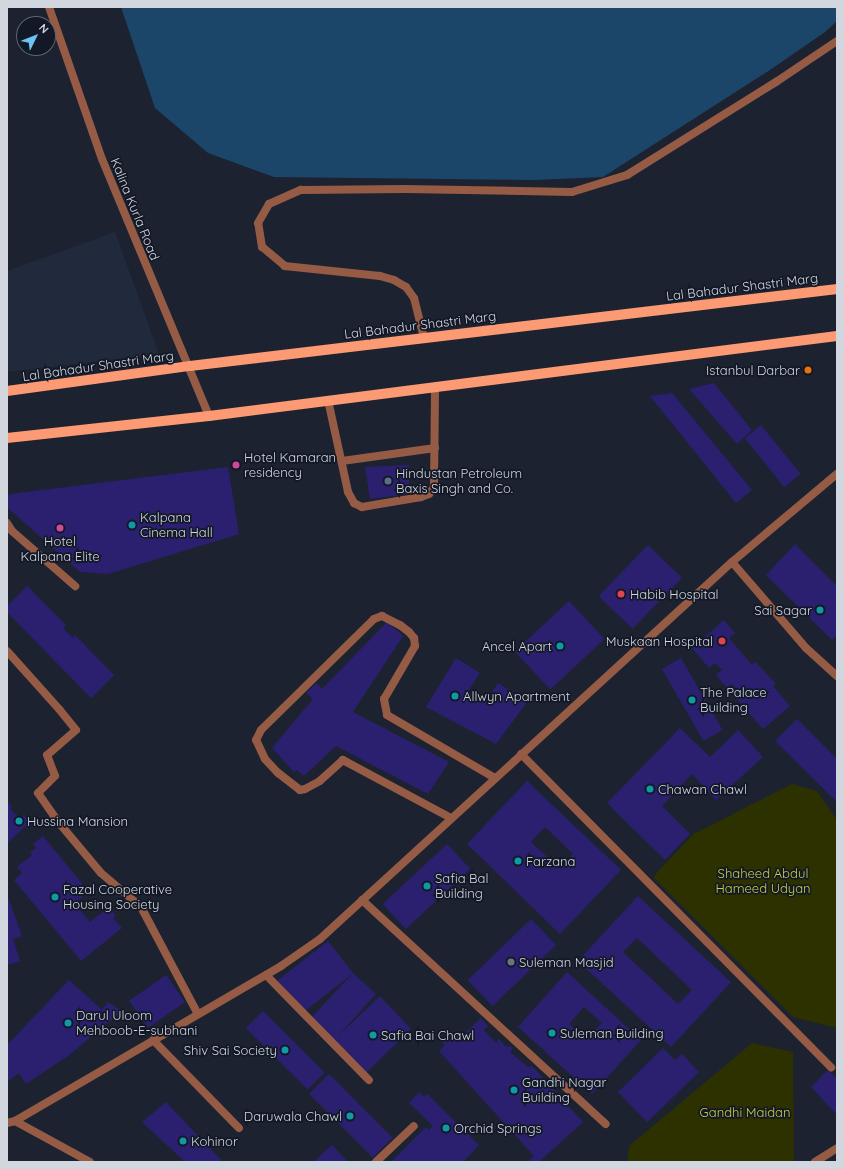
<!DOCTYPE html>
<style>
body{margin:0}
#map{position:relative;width:844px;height:1169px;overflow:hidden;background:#1c2230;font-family:Quicksand,sans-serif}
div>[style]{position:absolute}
.built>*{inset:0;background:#212a3d}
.green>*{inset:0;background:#2d3100}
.water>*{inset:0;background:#1b466a}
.building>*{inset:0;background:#2b206f;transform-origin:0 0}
.service>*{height:8px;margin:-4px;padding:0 4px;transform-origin:4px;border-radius:4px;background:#965b44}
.minor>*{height:8px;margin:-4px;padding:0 4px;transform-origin:4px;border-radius:4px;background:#965b44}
.tertiary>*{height:8px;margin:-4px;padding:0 4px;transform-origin:4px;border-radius:4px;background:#965b44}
.primary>*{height:10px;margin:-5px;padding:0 5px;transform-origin:5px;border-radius:5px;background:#fc9a74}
.dots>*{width:11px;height:11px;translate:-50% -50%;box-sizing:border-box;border:2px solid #131826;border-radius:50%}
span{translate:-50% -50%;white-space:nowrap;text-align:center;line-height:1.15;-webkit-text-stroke:3.5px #131826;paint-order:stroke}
.street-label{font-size:13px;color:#d1d6df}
.poi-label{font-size:13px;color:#d1d6df}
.right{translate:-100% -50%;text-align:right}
.left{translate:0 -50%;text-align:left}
.park-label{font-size:13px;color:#c5d044}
.frame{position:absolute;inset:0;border:8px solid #d1d6df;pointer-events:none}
.north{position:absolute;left:16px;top:16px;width:40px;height:40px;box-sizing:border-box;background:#131826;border:1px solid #5f6470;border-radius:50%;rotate:47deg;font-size:11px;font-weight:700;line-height:16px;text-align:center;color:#d1d6df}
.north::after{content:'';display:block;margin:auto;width:14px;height:18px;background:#6dc2f3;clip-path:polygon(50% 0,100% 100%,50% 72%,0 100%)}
</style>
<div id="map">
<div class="built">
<div style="clip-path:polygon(115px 232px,159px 354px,7px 372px,7px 271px)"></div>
</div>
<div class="green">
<div style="clip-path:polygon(792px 784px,817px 791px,837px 820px,837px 1028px,793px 1017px,653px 877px,693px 834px)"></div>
<div style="clip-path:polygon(752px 1043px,793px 1052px,794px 1162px,627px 1162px,629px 1146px)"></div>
</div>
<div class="water">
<div style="clip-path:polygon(121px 7px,837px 7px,837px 21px,825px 32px,770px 70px,603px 177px,535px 180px,274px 177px,208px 153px,155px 108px)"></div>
</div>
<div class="building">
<div style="clip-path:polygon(714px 383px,752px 430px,737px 444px,689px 389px)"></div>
<div style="clip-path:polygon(672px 393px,752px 490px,736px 503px,650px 396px)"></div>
<div style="left:761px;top:425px;width:63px;height:21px;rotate:51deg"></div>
<div style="clip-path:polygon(409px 465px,409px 494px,370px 499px,365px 467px)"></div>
<div style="clip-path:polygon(228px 467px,239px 534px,108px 574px,80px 572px,9px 509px,7px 506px,7px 495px,18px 493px)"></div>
<div style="clip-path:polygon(795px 544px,837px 586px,837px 635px,832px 640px,766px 575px)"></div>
<div style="left:648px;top:545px;width:47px;height:71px;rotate:44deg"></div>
<div style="clip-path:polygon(27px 586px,66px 625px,63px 628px,73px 638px,75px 635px,114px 675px,91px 698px,7px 612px,7px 606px)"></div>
<div style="left:569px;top:601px;width:52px;height:74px;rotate:47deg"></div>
<div style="clip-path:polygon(724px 620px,735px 633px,729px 638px,752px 665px,755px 662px,767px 674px,776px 684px,773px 686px,790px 706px,763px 729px,734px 696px,739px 692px,732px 684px,727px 688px,716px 675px,722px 670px,715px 663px,709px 668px,692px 648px)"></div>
<div style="clip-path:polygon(387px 622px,403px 636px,353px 712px,449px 762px,428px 794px,336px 746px,304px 776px,297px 770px,294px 772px,272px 748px,313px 699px,306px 693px,317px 683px,322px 689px)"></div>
<div style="clip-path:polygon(456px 658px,480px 673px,468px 691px,486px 702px,498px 683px,527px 702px,496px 744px,426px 707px)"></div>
<div style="left:681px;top:658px;width:83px;height:22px;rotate:60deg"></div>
<div style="clip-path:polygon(797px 719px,837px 759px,837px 798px,835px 800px,775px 741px)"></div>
<div style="clip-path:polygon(680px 728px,710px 757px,738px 730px,763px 757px,716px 800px,692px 774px,662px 806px,690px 834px,665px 860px,607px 803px)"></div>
<div style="clip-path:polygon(evenodd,527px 781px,621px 870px,560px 934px,467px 844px,527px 781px,545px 827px,573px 854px,559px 868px,531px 842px,545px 827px)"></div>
<div style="clip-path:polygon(7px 801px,12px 806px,10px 809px,20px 819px,24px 815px,33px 824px,27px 829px,25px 826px,7px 844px)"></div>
<div style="clip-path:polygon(43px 836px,89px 892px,74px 903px,90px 922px,109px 907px,116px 916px,113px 918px,122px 928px,81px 961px,14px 880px,22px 873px,17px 867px,32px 855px,30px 852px,36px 848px,33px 844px)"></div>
<div style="left:447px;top:844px;width:34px;height:88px;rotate:47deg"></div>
<div style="clip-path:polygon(7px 894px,22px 936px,13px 939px,20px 961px,7px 965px)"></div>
<div style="clip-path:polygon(evenodd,638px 896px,731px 982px,671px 1047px,578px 961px,638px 896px,637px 938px,692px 990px,678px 1004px,623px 952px,637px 938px)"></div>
<div style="left:531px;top:919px;width:36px;height:88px;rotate:46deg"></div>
<div style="left:328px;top:941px;width:41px;height:65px;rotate:52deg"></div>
<div style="clip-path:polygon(evenodd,567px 972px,641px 1040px,592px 1094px,518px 1027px,567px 972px,584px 1007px,602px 1023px,586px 1040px,569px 1024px,584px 1007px)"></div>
<div style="clip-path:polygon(353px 973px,376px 994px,337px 1037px,380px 996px,411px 1029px,366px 1073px,310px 1019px)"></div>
<div style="left:166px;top:975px;width:33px;height:45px;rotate:55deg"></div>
<div style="clip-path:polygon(69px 980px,102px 1010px,108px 1002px,122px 1011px,68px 1056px,26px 1084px,19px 1073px,7px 1082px,7px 1045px)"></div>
<div style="left:263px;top:1011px;width:87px;height:24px;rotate:45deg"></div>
<div style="clip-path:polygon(481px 1018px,488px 1026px,484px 1030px,496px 1043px,499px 1039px,506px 1047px,510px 1046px,513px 1048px,510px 1052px,528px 1067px,532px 1066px,583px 1122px,539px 1162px,528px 1162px,534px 1156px,439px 1051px,445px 1045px,441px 1041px,449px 1035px,454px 1037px,460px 1031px,464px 1034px)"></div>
<div style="clip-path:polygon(663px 1048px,675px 1060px,682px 1054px,699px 1072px,647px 1122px,618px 1092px)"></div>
<div style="clip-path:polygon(828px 1070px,837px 1079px,837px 1115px,811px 1087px)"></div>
<div style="left:329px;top:1074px;width:90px;height:28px;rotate:45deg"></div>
<div style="clip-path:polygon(419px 1092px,424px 1097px,427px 1094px,479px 1145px,463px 1162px,391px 1162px,426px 1127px,429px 1130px,433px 1126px,409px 1103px)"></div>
<div style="clip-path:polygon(166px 1102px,221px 1160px,220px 1162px,185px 1162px,142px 1122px)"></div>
<div style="clip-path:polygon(332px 1145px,348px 1162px,313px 1162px)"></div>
</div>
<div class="service">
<div style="left:424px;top:338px;width:41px;rotate:-104deg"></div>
<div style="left:414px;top:298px;width:14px;rotate:-126deg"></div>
<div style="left:406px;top:287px;width:14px;rotate:-150deg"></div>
<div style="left:394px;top:280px;width:15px;rotate:-164deg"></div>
<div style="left:380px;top:276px;width:96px;rotate:-174deg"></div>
<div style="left:285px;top:266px;width:30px;rotate:-140deg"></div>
<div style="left:262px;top:247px;width:24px;rotate:-99deg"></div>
<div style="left:258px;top:223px;width:22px;rotate:-60deg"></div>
<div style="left:269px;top:204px;width:35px;rotate:-24deg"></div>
<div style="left:301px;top:190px;width:103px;rotate:-0.6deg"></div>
<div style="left:404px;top:189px;width:168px;rotate:1deg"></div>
<div style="left:572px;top:192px;width:58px;rotate:-17.2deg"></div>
<div style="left:627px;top:175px;width:176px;rotate:-32deg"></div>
<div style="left:776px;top:82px;width:73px;rotate:-33.9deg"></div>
<div style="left:328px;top:400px;width:94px;rotate:77.7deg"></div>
<div style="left:348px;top:492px;width:13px;rotate:61deg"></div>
<div style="left:354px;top:503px;width:9px;rotate:27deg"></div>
<div style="left:362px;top:507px;width:60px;rotate:-9.6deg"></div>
<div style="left:421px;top:497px;width:9px;rotate:-21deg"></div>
<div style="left:429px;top:494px;width:9px;rotate:-54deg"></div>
<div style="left:434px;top:487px;width:100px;rotate:-89.4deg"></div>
<div style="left:342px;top:461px;width:94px;rotate:-8deg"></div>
<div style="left:76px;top:730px;width:38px;rotate:139deg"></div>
<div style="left:47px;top:755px;width:22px;rotate:69deg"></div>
<div style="left:55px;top:776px;width:24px;rotate:135deg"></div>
<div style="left:38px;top:793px;width:38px;rotate:55deg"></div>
<div style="left:60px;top:824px;width:64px;rotate:50.1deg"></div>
<div style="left:101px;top:873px;width:52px;rotate:40.4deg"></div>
<div style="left:141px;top:907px;width:121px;rotate:62deg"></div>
<div style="left:521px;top:754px;width:441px;rotate:45.3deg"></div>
<div style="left:451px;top:818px;width:123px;rotate:-151.8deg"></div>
<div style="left:343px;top:760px;width:31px;rotate:138deg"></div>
<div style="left:320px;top:781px;width:17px;rotate:152deg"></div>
<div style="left:305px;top:789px;width:5px;rotate:169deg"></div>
<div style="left:300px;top:790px;width:28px;rotate:-142deg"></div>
<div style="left:278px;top:773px;width:19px;rotate:-133deg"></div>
<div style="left:265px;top:759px;width:21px;rotate:-115deg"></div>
<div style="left:256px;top:740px;width:11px;rotate:-63deg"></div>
<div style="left:261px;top:730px;width:158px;rotate:-44.5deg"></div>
<div style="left:374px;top:619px;width:9px;rotate:-21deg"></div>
<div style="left:382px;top:616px;width:20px;rotate:27deg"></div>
<div style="left:400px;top:625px;width:11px;rotate:38deg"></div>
<div style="left:409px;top:632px;width:8px;rotate:50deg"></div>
<div style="left:414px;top:638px;width:8px;rotate:83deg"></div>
<div style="left:415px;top:646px;width:61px;rotate:120.3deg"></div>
<div style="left:384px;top:699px;width:16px;rotate:79deg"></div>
<div style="left:387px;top:715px;width:125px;rotate:30.3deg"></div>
<div style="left:153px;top:1040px;width:123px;rotate:45.7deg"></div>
</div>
<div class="minor">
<div style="left:7px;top:523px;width:9px;rotate:58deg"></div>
<div style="left:12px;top:531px;width:84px;rotate:41.1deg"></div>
<div style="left:732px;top:562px;width:113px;rotate:49.3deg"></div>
<div style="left:806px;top:648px;width:42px;rotate:42.1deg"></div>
<div style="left:7px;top:651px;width:78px;rotate:48.1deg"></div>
<div style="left:59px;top:709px;width:27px;rotate:51deg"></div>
<div style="left:362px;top:900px;width:331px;rotate:42.6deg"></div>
<div style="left:266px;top:975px;width:147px;rotate:45.6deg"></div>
<div style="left:376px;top:1162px;width:52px;rotate:-43.5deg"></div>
<div style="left:815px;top:1162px;width:26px;rotate:-32deg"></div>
</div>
<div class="tertiary">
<div style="left:49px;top:7px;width:161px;rotate:70.8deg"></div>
<div style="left:102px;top:159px;width:278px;rotate:67.4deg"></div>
<div style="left:15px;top:1121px;width:85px;rotate:28.7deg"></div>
<div style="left:7px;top:1123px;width:8px;rotate:-14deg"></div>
<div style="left:15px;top:1121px;width:308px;rotate:-30.2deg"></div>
<div style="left:281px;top:966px;width:47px;rotate:-34.7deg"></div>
<div style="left:320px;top:939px;width:558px;rotate:-42.46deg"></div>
<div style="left:732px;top:562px;width:137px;rotate:-40deg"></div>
</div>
<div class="primary">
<div style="left:7px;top:391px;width:185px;rotate:-7.8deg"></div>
<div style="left:190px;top:366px;width:652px;rotate:-6.79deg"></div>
<div style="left:7px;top:438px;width:203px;rotate:-6.2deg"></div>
<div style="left:209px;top:416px;width:633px;rotate:-7.26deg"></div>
</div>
<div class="dots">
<div style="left:808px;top:370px;background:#e8710a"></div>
<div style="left:236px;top:465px;background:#d1479c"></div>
<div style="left:388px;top:481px;background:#5c6f8a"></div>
<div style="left:132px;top:525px;background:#0f9aa8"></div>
<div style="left:60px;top:528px;background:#d1479c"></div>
<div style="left:621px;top:594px;background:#e0444e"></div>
<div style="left:820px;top:610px;background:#0f9aa8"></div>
<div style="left:722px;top:641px;background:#e0444e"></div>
<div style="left:560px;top:646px;background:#0f9aa8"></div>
<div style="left:455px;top:696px;background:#0f9aa8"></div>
<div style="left:692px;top:700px;background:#0f9aa8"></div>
<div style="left:650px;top:789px;background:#0f9aa8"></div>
<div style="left:19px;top:821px;background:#0f9aa8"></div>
<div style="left:518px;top:861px;background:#0f9aa8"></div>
<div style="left:427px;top:886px;background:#0f9aa8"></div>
<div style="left:55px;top:897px;background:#0f9aa8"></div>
<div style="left:511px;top:962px;background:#6b7280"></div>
<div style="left:68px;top:1023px;background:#0f9aa8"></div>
<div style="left:552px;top:1033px;background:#0f9aa8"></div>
<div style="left:373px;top:1035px;background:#0f9aa8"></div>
<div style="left:285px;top:1050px;background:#0f9aa8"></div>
<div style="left:514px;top:1090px;background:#0f9aa8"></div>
<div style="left:350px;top:1116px;background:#0f9aa8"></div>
<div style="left:446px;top:1128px;background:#0f9aa8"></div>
<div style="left:183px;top:1141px;background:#0f9aa8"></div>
</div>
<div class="street-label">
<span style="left:135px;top:209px;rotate:68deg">Kalina Kurla Road</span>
<span style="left:742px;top:287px;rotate:-7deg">Lal Bahadur Shastri Marg</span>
<span style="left:420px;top:325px;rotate:-7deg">Lal Bahadur Shastri Marg</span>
<span style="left:98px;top:366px;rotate:-8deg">Lal Bahadur Shastri Marg</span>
</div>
<div class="poi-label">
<span class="right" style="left:800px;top:370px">Istanbul Darbar</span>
<span class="left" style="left:244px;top:465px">Hotel Kamaran<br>residency</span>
<span class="left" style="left:396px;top:481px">Hindustan Petroleum<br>Baxis Singh and Co.</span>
<span class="left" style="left:140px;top:525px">Kalpana<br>Cinema Hall</span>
<span style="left:60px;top:549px">Hotel<br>Kalpana Elite</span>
<span class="left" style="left:630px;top:594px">Habib Hospital</span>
<span class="right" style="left:812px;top:610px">Sai Sagar</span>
<span class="right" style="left:713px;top:641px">Muskaan Hospital</span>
<span class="right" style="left:552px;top:646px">Ancel Apart</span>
<span class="left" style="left:700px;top:700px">The Palace<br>Building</span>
<span class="left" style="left:463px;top:696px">Allwyn Apartment</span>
<span class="left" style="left:658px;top:789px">Chawan Chawl</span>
<span class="left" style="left:27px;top:821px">Hussina Mansion</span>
<span class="left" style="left:526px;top:861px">Farzana</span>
<span class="left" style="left:435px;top:886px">Safia Bal<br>Building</span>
<span class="left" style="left:63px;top:897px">Fazal Cooperative<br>Housing Society</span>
<span class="left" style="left:519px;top:962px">Suleman Masjid</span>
<span class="left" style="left:76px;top:1023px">Darul Uloom<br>Mehboob-E-subhani</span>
<span class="left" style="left:560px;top:1033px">Suleman Building</span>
<span class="left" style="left:381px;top:1035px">Safia Bai Chawl</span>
<span class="right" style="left:277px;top:1050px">Shiv Sai Society</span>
<span class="left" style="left:522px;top:1090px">Gandhi Nagar<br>Building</span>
<span class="right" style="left:342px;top:1116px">Daruwala Chawl</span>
<span class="left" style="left:454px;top:1128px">Orchid Springs</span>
<span class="left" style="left:191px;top:1141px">Kohinor</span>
</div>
<div class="park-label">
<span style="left:763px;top:881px">Shaheed Abdul<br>Hameed Udyan</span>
<span style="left:745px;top:1112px">Gandhi Maidan</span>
</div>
<div class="frame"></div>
<div class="north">N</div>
</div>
